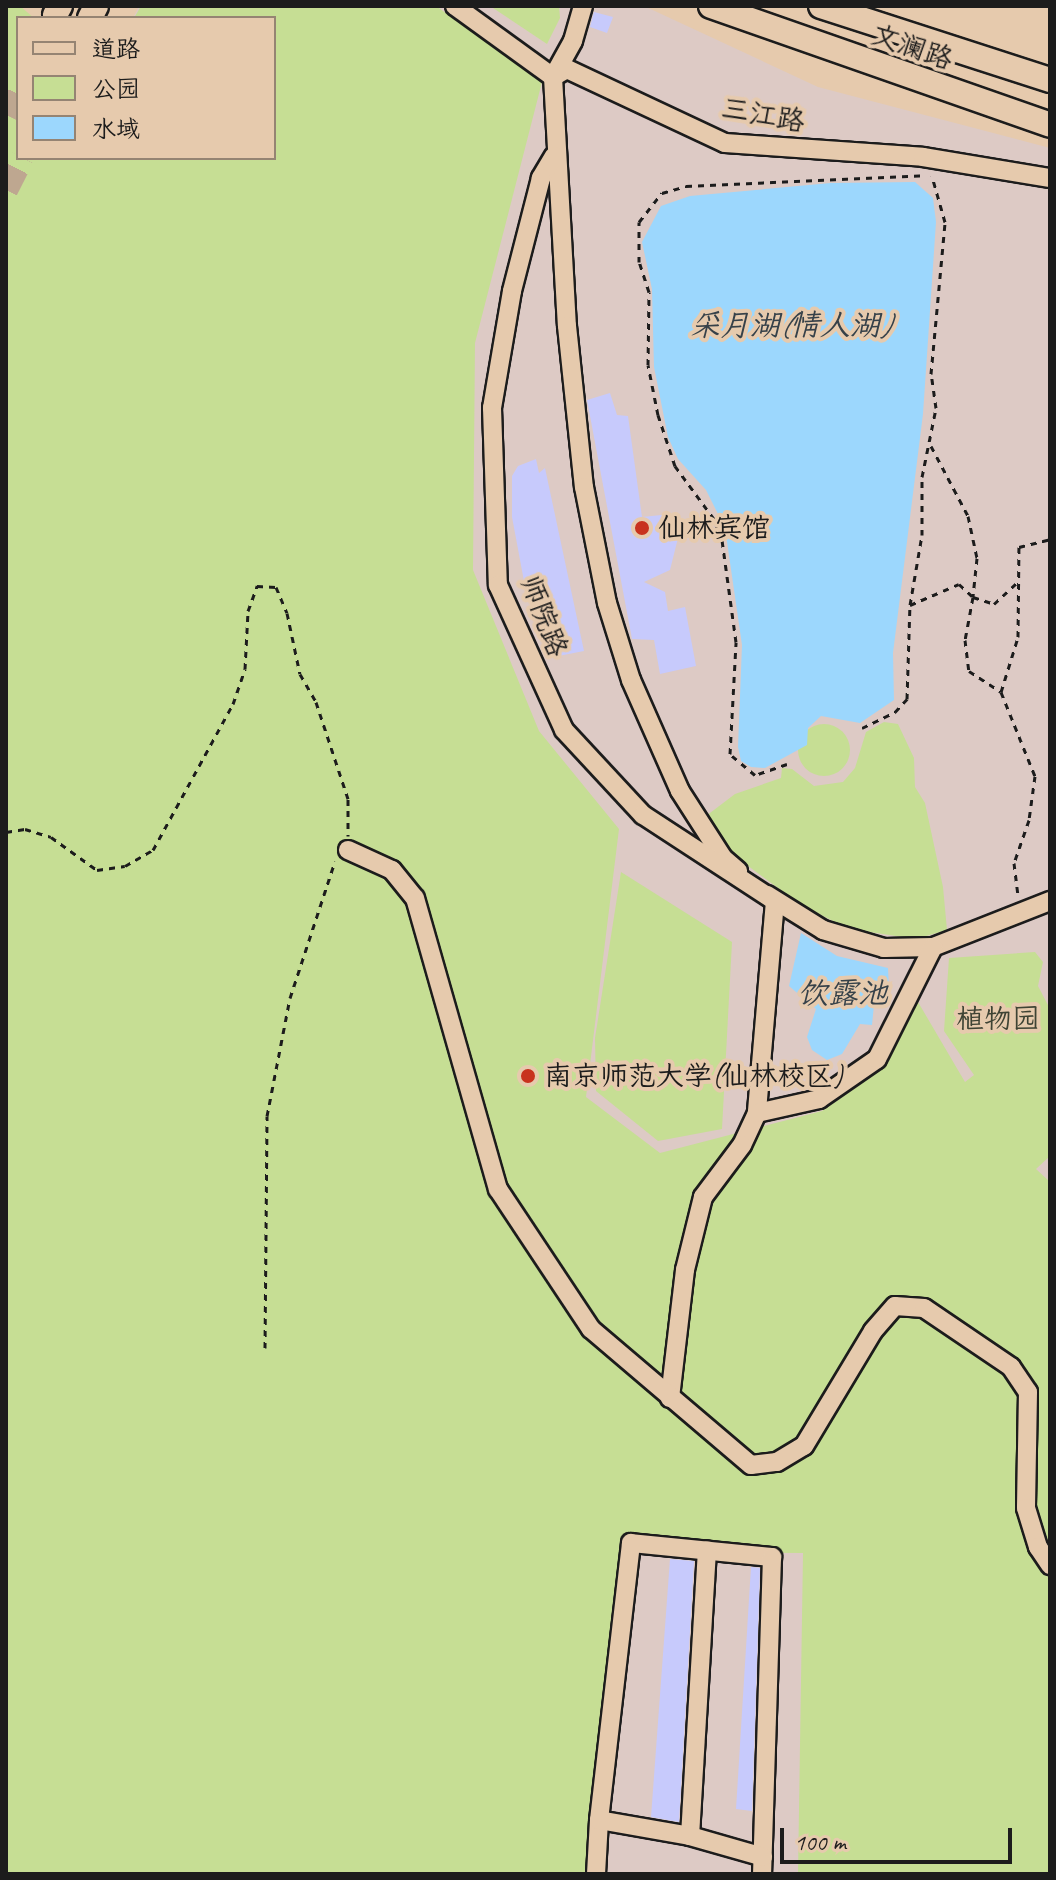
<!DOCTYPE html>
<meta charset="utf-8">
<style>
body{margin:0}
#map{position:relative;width:1056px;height:1880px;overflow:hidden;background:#e6caad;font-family:Caveat,"LXGW WenKai TC",sans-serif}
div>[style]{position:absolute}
.built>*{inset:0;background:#ddcac5}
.green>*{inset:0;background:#c6de94}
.round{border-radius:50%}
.water>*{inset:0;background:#9cd7fd}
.building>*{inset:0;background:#c7cafc}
.major-tunnel>*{height:24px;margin-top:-12px;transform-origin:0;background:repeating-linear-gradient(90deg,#bea790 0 24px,transparent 0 36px)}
.path>*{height:3px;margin-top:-1.5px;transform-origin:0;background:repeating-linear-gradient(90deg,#1c1c1c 0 6px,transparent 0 12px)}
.roads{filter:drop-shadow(2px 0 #1c1c1c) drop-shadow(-2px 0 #1c1c1c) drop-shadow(0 2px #1c1c1c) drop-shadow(0 -2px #1c1c1c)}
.minor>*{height:18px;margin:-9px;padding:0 9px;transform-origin:9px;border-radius:9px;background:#e6caad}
.major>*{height:24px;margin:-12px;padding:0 12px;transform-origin:12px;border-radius:12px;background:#e6caad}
.dots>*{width:22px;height:22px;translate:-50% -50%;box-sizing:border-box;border:4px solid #e6caad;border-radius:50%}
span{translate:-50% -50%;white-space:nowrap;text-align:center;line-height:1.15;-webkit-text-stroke:8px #e6caad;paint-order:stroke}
.street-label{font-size:28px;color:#1c1c1c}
.poi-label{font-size:28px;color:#1c1c1c}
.left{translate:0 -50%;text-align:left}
.park-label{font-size:28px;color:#3e4334}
.water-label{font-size:30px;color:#364149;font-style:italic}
.frame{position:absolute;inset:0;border:8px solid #1c1c1c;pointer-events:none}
.legend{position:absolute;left:16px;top:16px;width:260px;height:144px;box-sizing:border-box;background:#e6caad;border:2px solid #958473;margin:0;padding:10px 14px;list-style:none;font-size:24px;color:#1c1c1c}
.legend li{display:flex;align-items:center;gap:16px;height:40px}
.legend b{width:40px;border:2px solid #958473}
.scale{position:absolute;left:780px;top:1828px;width:232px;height:36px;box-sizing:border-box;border:4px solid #1c1c1c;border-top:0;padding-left:10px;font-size:24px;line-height:28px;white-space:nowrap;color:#1c1c1c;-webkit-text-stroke:6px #e6caad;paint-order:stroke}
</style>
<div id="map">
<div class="built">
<div style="clip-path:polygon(139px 6px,644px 6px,818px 87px,1050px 148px,1050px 1874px,6px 1874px,6px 278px,274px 158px,274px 18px,133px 18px)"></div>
</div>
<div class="green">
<div style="clip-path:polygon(6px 6px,20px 6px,34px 18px,18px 18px,18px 158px,274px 158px,274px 18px,134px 18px,141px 6px,436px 6px,542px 82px,475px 343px,473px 570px,539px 731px,619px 829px,586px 1097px,660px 1153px,822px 1111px,874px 1075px,918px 1002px,965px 1082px,974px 1075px,944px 1031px,949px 958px,1035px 952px,1043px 962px,1038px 986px,1050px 1009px,1050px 1156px,1036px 1169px,1050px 1182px,1050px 1874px,798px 1874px,803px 1553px,629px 1552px,586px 1874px,6px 1874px)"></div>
<div style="clip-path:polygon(490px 6px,559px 6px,560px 18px,547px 44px)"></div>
<div style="clip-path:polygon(884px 722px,898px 724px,914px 758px,915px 787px,925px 803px,943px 887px,947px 930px,916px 939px,849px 929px,801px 905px,732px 854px,706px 816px,735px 794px,781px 778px,782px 768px,792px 769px,814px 786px,843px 782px,855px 768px,866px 732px)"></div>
<div class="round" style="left:798px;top:724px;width:52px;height:52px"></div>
<div style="clip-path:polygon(621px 872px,732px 942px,722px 1129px,658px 1141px,596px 1091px,595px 1038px)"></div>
</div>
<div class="water">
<div style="clip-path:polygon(915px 182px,933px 198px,936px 222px,923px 414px,893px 653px,894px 700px,860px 723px,821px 716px,808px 728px,807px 745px,765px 768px,751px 767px,741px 761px,738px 747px,742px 645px,725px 528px,706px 490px,678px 459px,668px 437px,654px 367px,652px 289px,642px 242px,661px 206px,690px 196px,831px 183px)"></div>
<div style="clip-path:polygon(801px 933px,837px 956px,888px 968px,889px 989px,875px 995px,872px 1025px,860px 1024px,842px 1054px,827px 1060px,812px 1050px,807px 1037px,816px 1009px,789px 986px)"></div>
</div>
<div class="building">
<div style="clip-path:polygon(594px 12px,613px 17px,607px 33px,590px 27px)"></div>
<div style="clip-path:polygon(610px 393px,617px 415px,628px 416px,642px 517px,671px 514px,678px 538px,670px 570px,644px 582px,665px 592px,668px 611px,685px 607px,696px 666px,660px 674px,654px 640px,632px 639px,587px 400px)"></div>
<div style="clip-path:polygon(536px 459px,539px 473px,545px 468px,584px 651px,548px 658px,526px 592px,512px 517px,512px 476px,518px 466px)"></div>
<div style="clip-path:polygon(670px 1559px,694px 1561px,679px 1822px,651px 1817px)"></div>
<div style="clip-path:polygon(751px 1567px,760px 1568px,752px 1811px,736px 1809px)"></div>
</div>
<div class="major-tunnel">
<div style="left:6px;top:115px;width:28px;rotate:-64deg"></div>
<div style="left:6px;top:190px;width:36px;rotate:-63deg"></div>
</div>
<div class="path">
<div style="left:931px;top:446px;width:79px;rotate:62.1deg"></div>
<div style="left:968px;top:516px;width:43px;rotate:77.9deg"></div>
<div style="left:977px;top:558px;width:39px;rotate:96deg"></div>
<div style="left:973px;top:597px;width:22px;rotate:18deg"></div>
<div style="left:994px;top:604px;width:34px;rotate:-43deg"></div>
<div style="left:910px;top:605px;width:71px;rotate:-80.3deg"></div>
<div style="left:922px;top:535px;width:58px;rotate:-90deg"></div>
<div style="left:922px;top:477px;width:70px;rotate:-78.5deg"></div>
<div style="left:936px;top:408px;width:34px;rotate:-98deg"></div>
<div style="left:931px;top:374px;width:153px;rotate:-84.7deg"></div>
<div style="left:945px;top:222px;width:48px;rotate:-105.8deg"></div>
<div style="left:1001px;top:692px;width:58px;rotate:-72.8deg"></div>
<div style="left:1018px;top:637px;width:90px;rotate:-89.4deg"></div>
<div style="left:1019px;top:547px;width:32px;rotate:-14deg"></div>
<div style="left:862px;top:728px;width:37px;rotate:-26deg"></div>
<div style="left:895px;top:712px;width:18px;rotate:-47deg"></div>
<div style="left:907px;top:699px;width:94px;rotate:-88.2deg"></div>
<div style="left:910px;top:605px;width:53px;rotate:-23.2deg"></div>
<div style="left:959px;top:584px;width:19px;rotate:43deg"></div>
<div style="left:973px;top:597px;width:44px;rotate:100.5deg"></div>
<div style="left:965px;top:640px;width:31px;rotate:83deg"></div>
<div style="left:969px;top:671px;width:38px;rotate:33deg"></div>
<div style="left:1001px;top:692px;width:91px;rotate:68deg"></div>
<div style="left:1035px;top:776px;width:44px;rotate:97.8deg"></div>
<div style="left:1029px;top:820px;width:46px;rotate:109.2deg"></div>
<div style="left:1014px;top:863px;width:34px;rotate:83deg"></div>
<div style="left:787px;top:764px;width:34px;rotate:161deg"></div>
<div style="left:755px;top:775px;width:33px;rotate:-140deg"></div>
<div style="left:730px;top:754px;width:112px;rotate:-86.9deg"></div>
<div style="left:736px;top:642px;width:103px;rotate:-97.8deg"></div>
<div style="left:722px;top:540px;width:22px;rotate:-111deg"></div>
<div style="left:714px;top:519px;width:66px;rotate:-126.3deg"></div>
<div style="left:675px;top:466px;width:54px;rotate:-108.4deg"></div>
<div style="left:658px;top:415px;width:51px;rotate:-101.3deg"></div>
<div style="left:648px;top:365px;width:73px;rotate:-89.2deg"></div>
<div style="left:649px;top:292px;width:32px;rotate:-108deg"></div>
<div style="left:639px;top:262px;width:40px;rotate:-90deg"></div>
<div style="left:639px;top:222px;width:37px;rotate:-52deg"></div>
<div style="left:662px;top:193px;width:25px;rotate:-16deg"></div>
<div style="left:686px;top:186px;width:239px;rotate:-2.6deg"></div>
<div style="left:6px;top:832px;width:19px;rotate:-9deg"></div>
<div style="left:25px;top:829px;width:27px;rotate:17deg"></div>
<div style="left:51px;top:837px;width:57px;rotate:35.7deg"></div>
<div style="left:97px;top:870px;width:28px;rotate:-8deg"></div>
<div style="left:125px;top:866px;width:32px;rotate:-30deg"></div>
<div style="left:153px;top:850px;width:166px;rotate:-61.3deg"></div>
<div style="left:233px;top:704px;width:37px;rotate:-71deg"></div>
<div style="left:245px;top:669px;width:58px;rotate:-87deg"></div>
<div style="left:248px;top:611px;width:27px;rotate:-70deg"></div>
<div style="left:257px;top:586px;width:19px;rotate:3deg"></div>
<div style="left:276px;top:587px;width:28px;rotate:67deg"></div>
<div style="left:287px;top:613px;width:62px;rotate:78deg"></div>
<div style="left:300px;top:674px;width:32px;rotate:60deg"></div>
<div style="left:316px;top:702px;width:102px;rotate:71.7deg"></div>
<div style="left:348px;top:799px;width:37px;rotate:90deg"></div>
<div style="left:265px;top:1348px;width:232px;rotate:-89.5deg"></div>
<div style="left:267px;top:1116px;width:120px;rotate:-79deg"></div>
<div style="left:290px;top:998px;width:144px;rotate:-71.8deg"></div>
</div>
<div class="roads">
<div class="minor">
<div style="left:455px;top:6px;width:121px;rotate:35.9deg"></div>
<div style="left:553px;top:77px;width:16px;rotate:-30deg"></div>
<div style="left:567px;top:69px;width:174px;rotate:25.1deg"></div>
<div style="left:725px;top:143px;width:198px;rotate:4deg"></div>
<div style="left:923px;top:157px;width:129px;rotate:9.4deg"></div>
<div style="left:583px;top:6px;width:36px;rotate:106deg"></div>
<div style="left:573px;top:41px;width:41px;rotate:119.1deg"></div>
<div style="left:553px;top:77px;width:249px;rotate:86.8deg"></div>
<div style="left:567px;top:326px;width:162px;rotate:84deg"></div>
<div style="left:584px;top:487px;width:118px;rotate:78.8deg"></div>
<div style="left:607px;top:603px;width:81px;rotate:72.7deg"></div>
<div style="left:631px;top:680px;width:121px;rotate:66.2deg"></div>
<div style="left:680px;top:791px;width:80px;rotate:57.3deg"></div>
<div style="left:723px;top:858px;width:20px;rotate:41deg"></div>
<div style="left:554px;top:156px;width:26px;rotate:121deg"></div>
<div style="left:541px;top:178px;width:117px;rotate:104.4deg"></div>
<div style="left:512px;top:291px;width:119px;rotate:99.7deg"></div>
<div style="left:492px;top:408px;width:177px;rotate:88.1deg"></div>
<div style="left:498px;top:585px;width:159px;rotate:65.5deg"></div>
<div style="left:564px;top:730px;width:116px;rotate:47.1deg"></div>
<div style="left:643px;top:815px;width:158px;rotate:33.1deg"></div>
<div style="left:775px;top:901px;width:213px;rotate:94.9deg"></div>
<div style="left:757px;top:1113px;width:35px;rotate:115deg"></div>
<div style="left:742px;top:1145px;width:65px;rotate:126.9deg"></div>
<div style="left:703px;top:1197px;width:75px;rotate:103.9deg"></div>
<div style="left:685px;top:1270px;width:129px;rotate:96.7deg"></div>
<div style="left:348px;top:850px;width:48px;rotate:24.4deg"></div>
<div style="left:392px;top:870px;width:36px;rotate:51deg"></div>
<div style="left:415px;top:898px;width:303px;rotate:74.1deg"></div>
<div style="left:498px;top:1189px;width:168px;rotate:56.4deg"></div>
<div style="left:591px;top:1329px;width:210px;rotate:40.4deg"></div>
<div style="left:751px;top:1465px;width:26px;rotate:-7deg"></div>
<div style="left:777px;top:1462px;width:31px;rotate:-31deg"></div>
<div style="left:804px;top:1446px;width:134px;rotate:-59deg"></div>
<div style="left:873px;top:1331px;width:33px;rotate:-49deg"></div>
<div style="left:895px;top:1306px;width:29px;rotate:4deg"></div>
<div style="left:924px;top:1308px;width:105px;rotate:34.1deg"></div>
<div style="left:1011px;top:1367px;width:30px;rotate:56deg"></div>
<div style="left:1028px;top:1392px;width:116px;rotate:91deg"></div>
<div style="left:1026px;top:1508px;width:41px;rotate:72.9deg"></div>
<div style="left:1038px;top:1547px;width:22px;rotate:56deg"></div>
<div style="left:767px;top:895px;width:66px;rotate:32deg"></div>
<div style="left:823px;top:930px;width:64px;rotate:16.4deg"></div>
<div style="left:884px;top:948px;width:49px;rotate:-1.2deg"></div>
<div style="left:933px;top:947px;width:126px;rotate:-21.5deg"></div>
<div style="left:757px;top:1113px;width:64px;rotate:-12.7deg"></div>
<div style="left:819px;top:1099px;width:70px;rotate:-34.6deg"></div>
<div style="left:877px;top:1059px;width:125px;rotate:-63.4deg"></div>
<div style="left:599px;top:1820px;width:279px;rotate:-83.4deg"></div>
<div style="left:631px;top:1543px;width:142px;rotate:5.7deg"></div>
<div style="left:772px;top:1557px;width:317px;rotate:91.8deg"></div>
<div style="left:690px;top:1836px;width:286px;rotate:-86.6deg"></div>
<div style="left:596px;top:1874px;width:54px;rotate:-86.8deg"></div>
<div style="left:599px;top:1820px;width:92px;rotate:10deg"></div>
<div style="left:690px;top:1836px;width:76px;rotate:16deg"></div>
</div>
<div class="major">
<div style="left:711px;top:6px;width:359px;rotate:19.3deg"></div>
<div style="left:821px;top:6px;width:241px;rotate:17.9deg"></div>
<div style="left:55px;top:15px;width:10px;rotate:-61deg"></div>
<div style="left:90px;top:18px;width:13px;rotate:-63deg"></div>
</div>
</div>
<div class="dots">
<div style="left:642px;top:528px;background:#c8321e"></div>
<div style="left:528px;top:1076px;background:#c8321e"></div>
</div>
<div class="street-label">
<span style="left:912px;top:47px;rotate:19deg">文澜路</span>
<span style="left:763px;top:115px;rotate:10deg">三江路</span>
<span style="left:544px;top:616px;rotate:69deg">师院路</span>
</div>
<div class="poi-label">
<span class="left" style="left:658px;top:528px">仙林宾馆</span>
<span class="left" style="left:544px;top:1076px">南京师范大学(仙林校区)</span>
</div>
<div class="park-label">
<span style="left:998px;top:1019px">植物园</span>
</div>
<div class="water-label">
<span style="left:790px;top:325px">采月湖(情人湖)</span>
<span style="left:843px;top:993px">饮露池</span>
</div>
<div class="frame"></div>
<ul class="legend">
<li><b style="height:10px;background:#e6caad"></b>道路</li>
<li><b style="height:22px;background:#c6de94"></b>公园</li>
<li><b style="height:22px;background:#9cd7fd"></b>水域</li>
</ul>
<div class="scale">100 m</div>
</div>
